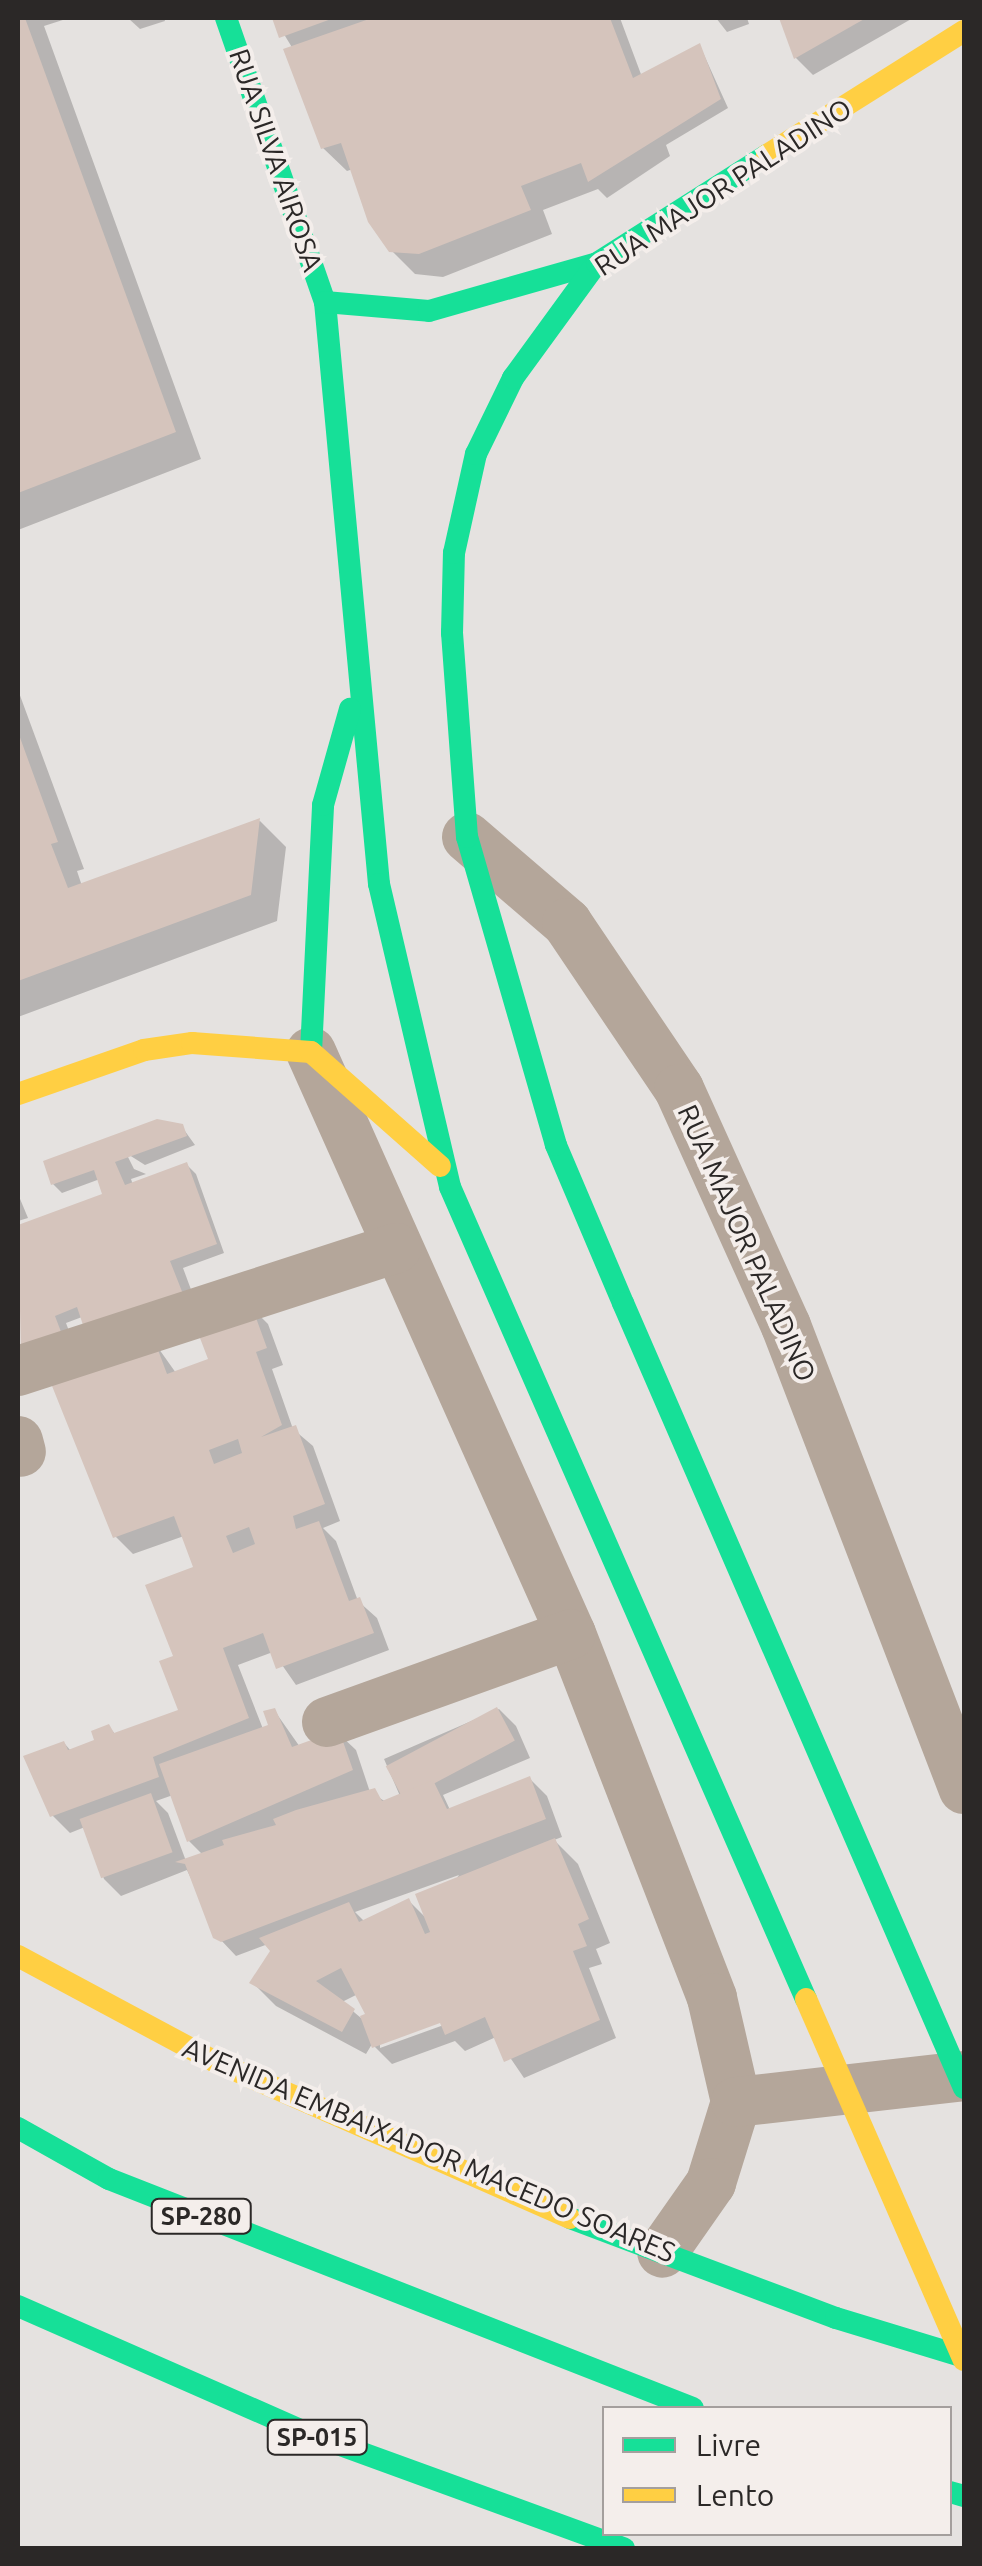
<!DOCTYPE html>
<style>
body{margin:0}
#map{position:relative;width:982px;height:2566px;overflow:hidden;background:#e5e2e0;font-family:Ubuntu,sans-serif}
div>[style]{position:absolute}
.shadow>*{inset:0;background:#0003}
.building>*{inset:0;background:#d5c4bc;transform-origin:0 0}
.street>*{height:50px;margin:-25px;padding:0 25px;transform-origin:25px;border-radius:25px;background:#b4a69a}
.fast>*{height:22px;margin:-11px;padding:0 11px;transform-origin:11px;border-radius:11px;background:#16e098}
.slow>*{height:22px;margin:-11px;padding:0 11px;transform-origin:11px;border-radius:11px;background:#ffcf43}
.fast-bridge>*{height:22px;margin:-11px;padding:0 11px;transform-origin:11px;border-radius:11px;background:#16e098}
.slow-bridge>*{height:22px;margin:-11px;padding:0 11px;transform-origin:11px;border-radius:11px;background:#ffcf43}
span{translate:-50% -50%;white-space:nowrap;text-align:center;line-height:1.15;-webkit-text-stroke:8px #f4eeeb;paint-order:stroke}
.shield-label span{padding:2px 8px;background:#f4eeeb;border:2px solid;border-radius:8px;-webkit-text-stroke-width:0}
.shield-label{font-size:25px;color:#2b2827;font-weight:700}
.street-label{font-size:28px;color:#2b2827}
.frame{position:absolute;inset:0;border:20px solid #2b2827;pointer-events:none}
.legend{position:absolute;left:602px;top:2406px;width:350px;height:130px;box-sizing:border-box;background:#f4eeeb;border:2px solid #a49f9d;margin:0;padding:12px 18px;list-style:none;font-size:30px;color:#2b2827}
.legend li{display:flex;align-items:center;gap:20px;height:50px}
.legend b{width:50px;border:2px solid #a49f9d}
</style>
<div id="map">
<div class="shadow">
<div style="clip-path:polygon(18px 18px,69px 18px,44px 26px,201px 459px,18px 530px)"></div>
<div style="clip-path:polygon(128px 18px,164px 18px,165px 21px,140px 29px)"></div>
<div style="clip-path:polygon(274px 18px,620px 18px,642px 77px,700px 46px,728px 108px,666px 145px,670px 156px,607px 198px,598px 189px,543px 210px,552px 234px,443px 277px,415px 274px,391px 250px,353px 169px,347px 171px,323px 148px,293px 49px)"></div>
<div style="clip-path:polygon(716px 18px,747px 18px,749px 24px,727px 32px)"></div>
<div style="clip-path:polygon(782px 18px,913px 18px,813px 75px,796px 58px)"></div>
<div style="clip-path:polygon(18px 690px,84px 869px,77px 871px,82px 886px,260px 821px,286px 847px,277px 921px,18px 1017px)"></div>
<div style="clip-path:polygon(182px 1127px,195px 1145px,145px 1165px,126px 1153px,134px 1169px,146px 1174px,131px 1179px,133px 1185px,187px 1165px,196px 1174px,224px 1253px,183px 1268px,199px 1311px,82px 1317px,66px 1323px,78px 1355px,23px 1352px,18px 1228px,105px 1195px,100px 1179px,62px 1193px,53px 1184px)"></div>
<div style="clip-path:polygon(18px 1194px,28px 1218px,18px 1221px)"></div>
<div style="clip-path:polygon(evenodd,250px 1306px,268px 1324px,283px 1365px,272px 1369px,293px 1429px,313px 1446px,340px 1521px,323px 1528px,336px 1541px,358px 1601px,377px 1618px,389px 1650px,296px 1685px,273px 1652px,238px 1665px,263px 1729px,271px 1726px,274px 1710px,300px 1747px,338px 1733px,356px 1750px,370px 1792px,386px 1802px,400px 1796px,384px 1759px,499px 1709px,516px 1726px,530px 1758px,443px 1795px,451px 1812px,530px 1779px,547px 1796px,562px 1837px,554px 1840px,578px 1864px,610px 1943px,596px 1949px,602px 1964px,589px 1968px,616px 2038px,524px 2078px,496px 2037px,465px 2051px,455px 2041px,392px 2064px,372px 2044px,366px 2054px,276px 2006px,253px 1983px,274px 1950px,268px 1944px,236px 1956px,219px 1938px,187px 1870px,121px 1896px,104px 1879px,85px 1827px,70px 1833px,52px 1815px,64px 1743px,71px 1751px,97px 1741px,109px 1727px,116px 1735px,182px 1711px,176px 1658px,196px 1569px,184px 1536px,133px 1554px,116px 1537px,154px 1342px,176px 1373px,211px 1360px,250px 1306px,173px 1795px,189px 1841px,203px 1855px,186px 1861px,168px 1813px,156px 1801px,173px 1795px,250px 1306px,459px 1875px,428px 1920px,409px 1901px,365px 1922px,355px 1912px,459px 1875px,250px 1306px,358px 1994px,368px 2015px,361px 2018px,342px 2002px,358px 1994px,250px 1306px,451px 2017px,452px 2022px,380px 2048px,380px 2042px,451px 2017px)"></div>
</div>
<div class="building">
<div style="clip-path:polygon(18px 18px,25px 18px,176px 432px,18px 493px)"></div>
<div style="clip-path:polygon(272px 18px,334px 18px,279px 38px)"></div>
<div style="clip-path:polygon(372px 18px,610px 18px,633px 78px,700px 43px,721px 99px,588px 182px,581px 163px,521px 186px,531px 210px,419px 254px,389px 252px,368px 222px,341px 143px,321px 149px,283px 49px)"></div>
<div style="clip-path:polygon(779px 18px,866px 18px,794px 59px)"></div>
<div style="clip-path:polygon(18px 732px,58px 842px,51px 844px,68px 888px,260px 818px,251px 895px,18px 981px)"></div>
<div style="clip-path:polygon(157px 1119px,183px 1124px,187px 1136px,115px 1162px,125px 1185px,187px 1162px,217px 1244px,170px 1261px,183px 1294px,84px 1328px,77px 1307px,55px 1316px,63px 1337px,21px 1353px,18px 1225px,102px 1194px,94px 1170px,51px 1185px,43px 1161px)"></div>
<div style="clip-path:polygon(evenodd,251px 1304px,267px 1348px,256px 1352px,282px 1425px,261px 1437px,296px 1425px,325px 1504px,293px 1516px,296px 1529px,319px 1521px,349px 1601px,360px 1597px,374px 1633px,276px 1669px,263px 1633px,223px 1648px,249px 1718px,153px 1757px,159px 1777px,50px 1817px,23px 1756px,64px 1741px,68px 1750px,94px 1740px,91px 1731px,109px 1724px,114px 1733px,178px 1710px,159px 1661px,173px 1656px,145px 1585px,193px 1567px,174px 1516px,113px 1538px,48px 1376px,154px 1339px,167px 1374px,208px 1359px,195px 1325px,251px 1304px,238px 1439px,242px 1453px,214px 1464px,209px 1450px,238px 1439px,251px 1304px,249px 1527px,255px 1544px,233px 1553px,226px 1536px,249px 1527px)"></div>
<div style="left:497px;top:1707px;width:38px;height:126px;rotate:62deg"></div>
<div style="clip-path:polygon(275px 1708px,292px 1747px,339px 1730px,353px 1770px,187px 1842px,159px 1764px,268px 1725px,263px 1711px)"></div>
<div style="clip-path:polygon(530px 1776px,546px 1819px,221px 1942px,213px 1938px,185px 1864px,175px 1862px,224px 1845px,222px 1840px,276px 1825px,273px 1819px,296px 1810px,375px 1788px,382px 1801px,433px 1780px,447px 1809px)"></div>
<div style="left:151px;top:1793px;width:63px;height:76px;rotate:70deg"></div>
<div style="clip-path:polygon(555px 1838px,589px 1919px,578px 1924px,587px 1946px,573px 1951px,600px 2020px,504px 2062px,485px 2017px,445px 2035px,440px 2023px,372px 2048px,360px 2016px,365px 2014px,341px 1968px,316px 1981px,355px 2009px,342px 2032px,249px 1983px,270px 1951px,259px 1938px,349px 1902px,359px 1922px,409px 1898px,425px 1934px,430px 1932px,415px 1894px)"></div>
</div>
<div class="street">
<div style="left:467px;top:837px;width:132px;rotate:40.7deg"></div>
<div style="left:567px;top:923px;width:200px;rotate:56deg"></div>
<div style="left:679px;top:1089px;width:260px;rotate:65.7deg"></div>
<div style="left:786px;top:1326px;width:496px;rotate:69deg"></div>
<div style="left:311px;top:1052px;width:637px;rotate:65.93deg"></div>
<div style="left:571px;top:1634px;width:390px;rotate:68.8deg"></div>
<div style="left:712px;top:1998px;width:107px;rotate:77deg"></div>
<div style="left:736px;top:2102px;width:85px;rotate:107.2deg"></div>
<div style="left:711px;top:2183px;width:85px;rotate:125deg"></div>
<div style="left:18px;top:1371px;width:398px;rotate:-18deg"></div>
<div style="left:18px;top:1441px;width:11px;rotate:75deg"></div>
<div style="left:327px;top:1722px;width:259px;rotate:-19.8deg"></div>
<div style="left:736px;top:2102px;width:229px;rotate:-6.5deg"></div>
</div>
<div class="fast">
<div style="left:226px;top:18px;width:301px;rotate:70.8deg"></div>
<div style="left:325px;top:302px;width:584px;rotate:84.7deg"></div>
<div style="left:379px;top:884px;width:311px;rotate:76.8deg"></div>
<div style="left:325px;top:302px;width:104px;rotate:4.9deg"></div>
<div style="left:429px;top:311px;width:175px;rotate:-15.9deg"></div>
<div style="left:311px;top:1052px;width:247px;rotate:-87.2deg"></div>
<div style="left:323px;top:805px;width:100px;rotate:-74.3deg"></div>
<div style="left:623px;top:1303px;width:172px;rotate:-113deg"></div>
<div style="left:556px;top:1145px;width:321px;rotate:-106.1deg"></div>
<div style="left:467px;top:837px;width:205px;rotate:-94.2deg"></div>
<div style="left:452px;top:633px;width:80px;rotate:-88.6deg"></div>
<div style="left:454px;top:553px;width:101px;rotate:-77.5deg"></div>
<div style="left:476px;top:454px;width:85px;rotate:-64deg"></div>
<div style="left:513px;top:378px;width:142px;rotate:-53.9deg"></div>
<div style="left:597px;top:263px;width:201px;rotate:-32.4deg"></div>
<div style="left:18px;top:2128px;width:104px;rotate:29.3deg"></div>
<div style="left:109px;top:2179px;width:627px;rotate:21.41deg"></div>
<div style="left:570px;top:2218px;width:284px;rotate:20.6deg"></div>
<div style="left:836px;top:2318px;width:134px;rotate:16.9deg"></div>
<div style="left:18px;top:2306px;width:319px;rotate:23.7deg"></div>
<div style="left:310px;top:2434px;width:334px;rotate:20deg"></div>
<div style="left:950px;top:2492px;width:15px;rotate:16deg"></div>
</div>
<div class="slow">
<div style="left:767px;top:155px;width:233px;rotate:-32.2deg"></div>
<div style="left:18px;top:1094px;width:133px;rotate:-19.2deg"></div>
<div style="left:144px;top:1050px;width:49px;rotate:-8.3deg"></div>
<div style="left:192px;top:1043px;width:119px;rotate:4.3deg"></div>
<div style="left:311px;top:1052px;width:172px;rotate:41.5deg"></div>
<div style="left:18px;top:1956px;width:222px;rotate:28.2deg"></div>
<div style="left:214px;top:2061px;width:389px;rotate:23.8deg"></div>
</div>
<div class="fast-bridge">
<div style="left:450px;top:1187px;width:887px;rotate:66.33deg"></div>
<div style="left:623px;top:1303px;width:856px;rotate:66.52deg"></div>
</div>
<div class="slow-bridge">
<div style="left:806px;top:1999px;width:394px;rotate:66.4deg"></div>
</div>
<div class="shield-label">
<span style="left:201px;top:2216px">SP-280</span>
<span style="left:317px;top:2437px">SP-015</span>
</div>
<div class="street-label">
<span style="left:276px;top:160px;rotate:71deg">RUA SILVA AIROSA</span>
<span style="left:723px;top:187px;rotate:-33deg">RUA MAJOR PALADINO</span>
<span style="left:747px;top:1243px;rotate:66deg">RUA MAJOR PALADINO</span>
<span style="left:429px;top:2150px;rotate:23deg">AVENIDA EMBAIXADOR MACEDO SOARES</span>
</div>
<div class="frame"></div>
<ul class="legend">
<li><b style="height:12px;background:#16e098"></b>Livre</li>
<li><b style="height:12px;background:#ffcf43"></b>Lento</li>
</ul>
</div>
